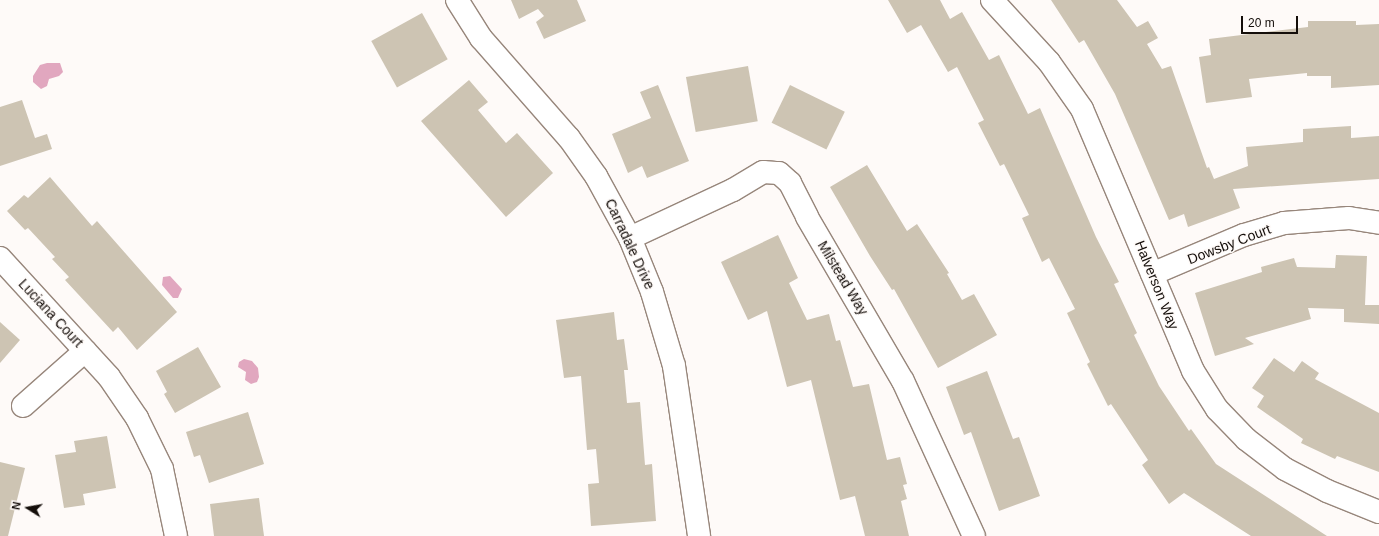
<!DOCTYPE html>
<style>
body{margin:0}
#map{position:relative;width:1379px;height:536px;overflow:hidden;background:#fefaf8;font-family:Helvetica,sans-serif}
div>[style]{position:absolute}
.water>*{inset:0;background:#e1a7bf}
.building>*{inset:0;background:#cdc4b3;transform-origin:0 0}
.roads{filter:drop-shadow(1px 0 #97867b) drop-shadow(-1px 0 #97867b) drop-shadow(0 1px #97867b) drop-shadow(0 -1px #97867b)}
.minor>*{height:22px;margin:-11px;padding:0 11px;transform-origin:11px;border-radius:11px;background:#fff}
span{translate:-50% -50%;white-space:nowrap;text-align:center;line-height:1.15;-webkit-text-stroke:3px #fefaf8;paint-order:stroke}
.street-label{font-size:14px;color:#140e0a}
.north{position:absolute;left:8px;top:488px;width:40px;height:40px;-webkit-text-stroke:3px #fefaf8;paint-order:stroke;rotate:281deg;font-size:11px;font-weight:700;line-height:16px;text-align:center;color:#140e0a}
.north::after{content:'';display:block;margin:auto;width:14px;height:18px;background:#140e0a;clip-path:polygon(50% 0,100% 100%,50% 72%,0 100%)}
.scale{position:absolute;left:1241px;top:16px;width:57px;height:18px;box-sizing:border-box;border:2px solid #140e0a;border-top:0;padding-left:5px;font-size:12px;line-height:14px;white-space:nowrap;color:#140e0a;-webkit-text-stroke:3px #fefaf8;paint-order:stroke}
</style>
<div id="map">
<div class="water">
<div style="clip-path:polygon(47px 63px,60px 63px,63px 72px,59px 76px,49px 79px,47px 86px,41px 89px,33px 82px,33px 76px,40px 65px)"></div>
<div style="clip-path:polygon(170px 276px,182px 289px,178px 298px,173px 298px,162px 285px,163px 277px)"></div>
<div style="clip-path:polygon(244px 359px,252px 361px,258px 368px,259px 377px,257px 382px,251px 384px,245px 380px,246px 372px,238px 367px,239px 362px)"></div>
</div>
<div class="building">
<div style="clip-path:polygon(511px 0,577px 0,586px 21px,544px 39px,536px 22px,544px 16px,538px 9px,519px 19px)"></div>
<div style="clip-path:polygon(888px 0,940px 0,950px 19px,962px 12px,989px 60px,999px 55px,1028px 114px,1040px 108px,1096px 237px,1119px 282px,1114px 284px,1137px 333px,1134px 335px,1159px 386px,1189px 431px,1191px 429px,1216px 464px,1327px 536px,1251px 536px,1184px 493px,1169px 504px,1142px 465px,1148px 460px,1111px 404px,1108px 406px,1087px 364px,1090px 362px,1067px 313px,1075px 309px,1049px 258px,1042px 262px,1022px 218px,1029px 215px,1004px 164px,1000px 166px,978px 123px,984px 120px,957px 67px,948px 72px,921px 25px,907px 33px)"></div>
<div style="clip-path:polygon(1051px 0,1117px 0,1137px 27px,1148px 21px,1158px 38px,1147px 44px,1162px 69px,1171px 66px,1207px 168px,1209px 167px,1214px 179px,1248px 166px,1246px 147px,1303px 142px,1303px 129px,1351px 126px,1351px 138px,1379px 136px,1379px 179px,1233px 189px,1240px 208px,1188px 227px,1184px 214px,1169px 220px,1115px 94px,1084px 40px,1079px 43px)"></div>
<div style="left:422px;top:13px;width:53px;height:58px;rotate:61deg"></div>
<div style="clip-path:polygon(1308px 21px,1356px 21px,1356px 25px,1379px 24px,1379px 85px,1331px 88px,1331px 76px,1307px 76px,1307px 73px,1249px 79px,1252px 97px,1206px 103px,1199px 57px,1211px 55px,1209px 39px,1308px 27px)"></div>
<div style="left:748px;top:66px;width:56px;height:63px;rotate:80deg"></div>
<div style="clip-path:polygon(469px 80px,488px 102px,478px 110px,506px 143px,517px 133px,553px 173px,506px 217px,421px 121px)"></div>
<div style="clip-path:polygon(658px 85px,689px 161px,647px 178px,642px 166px,628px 173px,612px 134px,651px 118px,640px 92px)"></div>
<div style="left:790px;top:85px;width:61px;height:42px;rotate:26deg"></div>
<div style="clip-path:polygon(22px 100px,35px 138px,47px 134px,52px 149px,0 166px,0 107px)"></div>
<div style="clip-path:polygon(867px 165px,907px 231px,917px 224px,949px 273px,947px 274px,962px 300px,974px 294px,997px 335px,938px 368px,894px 289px,892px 290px,870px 256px,830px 187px)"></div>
<div style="clip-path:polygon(50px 177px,92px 226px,97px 221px,177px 312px,137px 350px,118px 327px,113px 332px,65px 280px,69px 277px,52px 259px,55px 257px,28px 228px,25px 230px,7px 211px,24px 195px,28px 198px)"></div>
<div style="clip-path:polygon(778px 235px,798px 278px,789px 283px,807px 320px,829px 314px,836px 341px,840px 340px,853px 387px,869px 384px,887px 460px,900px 457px,907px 484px,903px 485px,907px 499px,901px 501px,909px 536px,865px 536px,855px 496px,840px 500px,811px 380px,787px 387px,767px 311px,748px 320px,721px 262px)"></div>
<div style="clip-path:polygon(1336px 255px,1367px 256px,1365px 305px,1379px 305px,1379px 324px,1344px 322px,1344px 309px,1308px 308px,1311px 319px,1245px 338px,1254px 344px,1215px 356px,1195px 293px,1262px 272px,1261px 267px,1294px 258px,1297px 267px,1335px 268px)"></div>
<div style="clip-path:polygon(614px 312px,617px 340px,624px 339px,628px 370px,624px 370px,627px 403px,640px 402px,645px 465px,652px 464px,656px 521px,591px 526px,588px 484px,599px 483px,596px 449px,587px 450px,581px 376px,564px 378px,556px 320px)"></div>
<div style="clip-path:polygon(0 322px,20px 340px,0 363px)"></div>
<div style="clip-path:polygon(198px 347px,221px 387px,175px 413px,164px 394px,167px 392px,156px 371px)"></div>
<div style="clip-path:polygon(1274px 358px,1294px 372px,1302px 361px,1319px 373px,1315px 379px,1379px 413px,1379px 472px,1337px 456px,1335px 459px,1301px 443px,1303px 439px,1257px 407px,1264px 396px,1252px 388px)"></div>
<div style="clip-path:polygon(987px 371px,1013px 439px,1019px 437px,1040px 496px,999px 511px,971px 432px,964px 435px,946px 387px)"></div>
<div style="clip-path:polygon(248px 412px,264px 464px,209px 483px,200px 455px,194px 457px,186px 432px)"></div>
<div style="clip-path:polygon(107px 436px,116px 488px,83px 494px,85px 505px,64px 508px,55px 455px,76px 452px,74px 441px)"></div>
<div style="clip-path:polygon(0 462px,25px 468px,8px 536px,0 536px)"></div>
<div style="clip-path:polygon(259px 498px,264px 536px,214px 536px,210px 504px)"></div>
</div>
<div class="roads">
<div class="minor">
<div style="left:457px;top:0;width:45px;rotate:57.7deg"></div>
<div style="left:481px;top:38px;width:133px;rotate:48.7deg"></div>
<div style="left:569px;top:138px;width:47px;rotate:54.6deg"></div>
<div style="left:596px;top:176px;width:71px;rotate:61.3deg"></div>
<div style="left:630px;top:238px;width:58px;rotate:67.8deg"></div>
<div style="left:652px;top:292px;width:77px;rotate:73.4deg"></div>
<div style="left:674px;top:366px;width:172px;rotate:81.6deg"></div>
<div style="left:992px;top:0;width:84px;rotate:47.4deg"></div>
<div style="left:1049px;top:62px;width:57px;rotate:54.9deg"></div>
<div style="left:1082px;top:109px;width:256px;rotate:67deg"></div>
<div style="left:1182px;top:345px;width:28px;rotate:67deg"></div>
<div style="left:1193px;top:371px;width:45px;rotate:57.7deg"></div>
<div style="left:1217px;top:409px;width:42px;rotate:46deg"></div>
<div style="left:1246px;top:439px;width:49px;rotate:37.6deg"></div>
<div style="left:1285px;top:469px;width:47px;rotate:27.6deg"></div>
<div style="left:1327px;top:491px;width:56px;rotate:22deg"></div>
<div style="left:630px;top:238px;width:114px;rotate:-25deg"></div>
<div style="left:733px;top:190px;width:35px;rotate:-31deg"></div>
<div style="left:763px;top:172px;width:16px;rotate:4deg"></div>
<div style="left:779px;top:173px;width:15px;rotate:42deg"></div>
<div style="left:790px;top:183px;width:38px;rotate:63deg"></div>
<div style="left:807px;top:217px;width:190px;rotate:59.7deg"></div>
<div style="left:903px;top:381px;width:170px;rotate:65.4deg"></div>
<div style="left:0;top:258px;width:161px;rotate:47.5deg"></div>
<div style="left:109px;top:377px;width:50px;rotate:55.7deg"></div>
<div style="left:137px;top:418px;width:57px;rotate:63.9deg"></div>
<div style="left:162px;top:469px;width:68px;rotate:78.2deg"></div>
<div style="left:1152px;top:274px;width:100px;rotate:-23deg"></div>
<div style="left:1244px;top:235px;width:42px;rotate:-16.7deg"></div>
<div style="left:1284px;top:223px;width:65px;rotate:-4.4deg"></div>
<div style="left:1349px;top:218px;width:30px;rotate:9deg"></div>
<div style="left:23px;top:406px;width:83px;rotate:-41.6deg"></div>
</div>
</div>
<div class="street-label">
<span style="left:630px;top:244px;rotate:65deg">Carradale Drive</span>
<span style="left:1229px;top:244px;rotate:-21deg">Dowsby Court</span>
<span style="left:843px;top:278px;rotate:59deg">Milstead Way</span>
<span style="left:1157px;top:285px;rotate:68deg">Halverson Way</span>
<span style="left:51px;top:313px;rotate:47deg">Luciana Court</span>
</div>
<div class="north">N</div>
<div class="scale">20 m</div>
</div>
